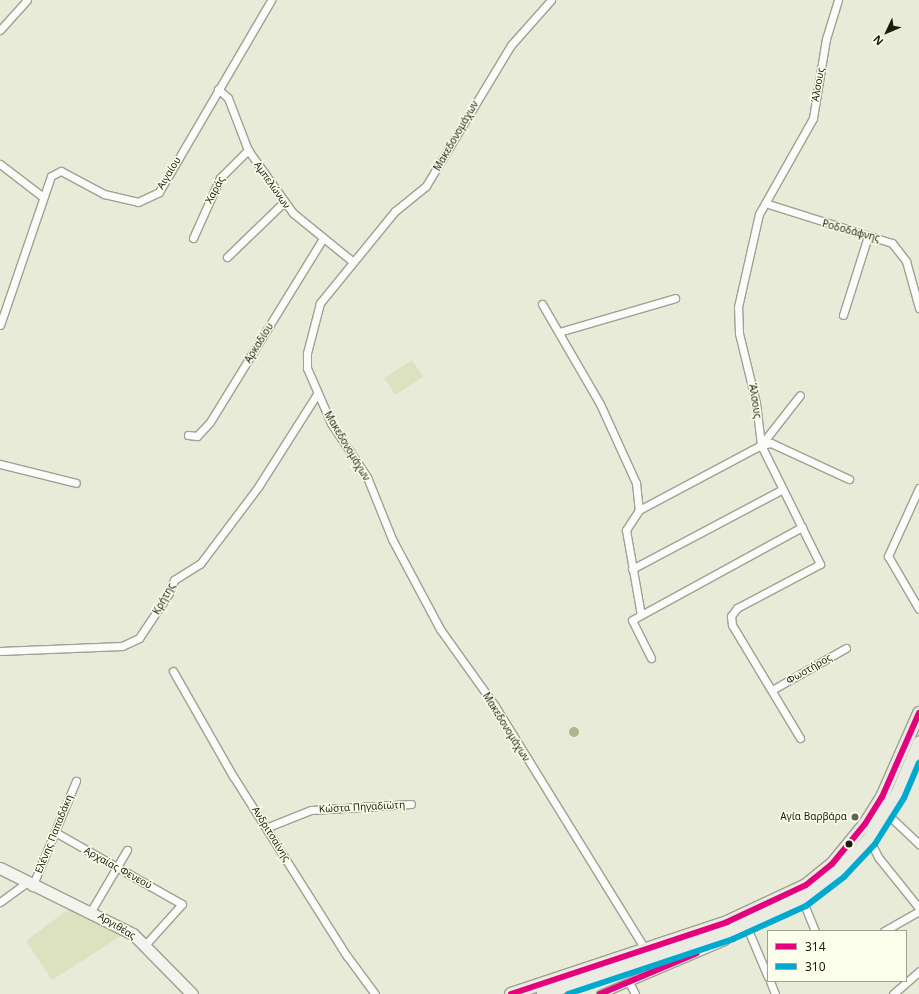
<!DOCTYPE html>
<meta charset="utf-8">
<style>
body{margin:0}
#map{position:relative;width:919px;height:994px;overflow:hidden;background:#e7ebd8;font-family:"Noto Sans",sans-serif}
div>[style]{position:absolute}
.green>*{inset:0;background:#dce2c0;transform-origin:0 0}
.water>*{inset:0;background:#aeb68c}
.round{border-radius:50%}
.roads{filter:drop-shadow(1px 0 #9ea193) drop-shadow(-1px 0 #9ea193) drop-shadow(0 1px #9ea193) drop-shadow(0 -1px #9ea193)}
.street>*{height:7px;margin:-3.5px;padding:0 3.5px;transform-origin:3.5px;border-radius:3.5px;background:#fbfcf9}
.secondary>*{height:11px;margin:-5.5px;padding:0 5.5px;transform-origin:5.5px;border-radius:5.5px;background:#f2f4ed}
.primary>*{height:12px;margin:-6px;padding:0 6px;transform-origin:6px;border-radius:6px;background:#eaebe1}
.bus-1>*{height:6px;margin:-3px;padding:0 3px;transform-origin:3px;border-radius:3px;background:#e5007d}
.bus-2>*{height:6px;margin:-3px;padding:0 3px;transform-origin:3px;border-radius:3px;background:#00a9ce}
.dots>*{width:11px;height:11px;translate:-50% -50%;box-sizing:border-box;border:2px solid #fafeea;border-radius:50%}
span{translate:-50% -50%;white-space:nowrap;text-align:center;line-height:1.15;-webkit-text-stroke:3px #fafeea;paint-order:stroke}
.street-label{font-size:10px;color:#191b0f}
.poi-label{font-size:10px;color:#191b0f}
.right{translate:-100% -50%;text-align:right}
.legend{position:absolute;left:767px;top:930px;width:140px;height:52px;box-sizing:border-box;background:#fafeea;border:1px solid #a0a392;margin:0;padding:5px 7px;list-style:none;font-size:12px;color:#191b0f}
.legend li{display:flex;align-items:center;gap:8px;height:20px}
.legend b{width:20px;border:1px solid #a0a392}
.north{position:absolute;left:867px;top:12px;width:40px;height:40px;-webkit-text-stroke:3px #fafeea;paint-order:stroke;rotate:226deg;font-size:11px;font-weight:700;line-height:16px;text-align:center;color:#191b0f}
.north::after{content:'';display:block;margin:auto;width:14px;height:18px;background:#191b0f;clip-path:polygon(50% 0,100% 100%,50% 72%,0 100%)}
</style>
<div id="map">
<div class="green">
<div style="left:412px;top:360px;width:20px;height:33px;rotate:57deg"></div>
<div style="clip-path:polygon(73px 910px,124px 934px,52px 980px,26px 941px,63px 913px)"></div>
</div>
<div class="water">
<div class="round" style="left:569px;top:727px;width:10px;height:10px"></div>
</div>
<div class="roads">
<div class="street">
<div style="left:551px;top:0;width:60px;rotate:131.6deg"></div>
<div style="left:511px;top:45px;width:165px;rotate:121.1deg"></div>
<div style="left:426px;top:186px;width:40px;rotate:141deg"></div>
<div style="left:395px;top:211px;width:119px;rotate:129.2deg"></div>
<div style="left:320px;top:303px;width:52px;rotate:104.6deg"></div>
<div style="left:307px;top:353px;width:15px;rotate:90deg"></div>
<div style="left:307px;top:368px;width:60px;rotate:66.4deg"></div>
<div style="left:331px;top:423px;width:65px;rotate:56.3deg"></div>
<div style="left:367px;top:477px;width:67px;rotate:68deg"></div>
<div style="left:392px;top:539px;width:102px;rotate:61.9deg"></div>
<div style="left:440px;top:629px;width:95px;rotate:54.5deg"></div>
<div style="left:495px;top:706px;width:286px;rotate:58.3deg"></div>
<div style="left:0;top:30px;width:40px;rotate:-48deg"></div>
<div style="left:218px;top:89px;width:13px;rotate:42deg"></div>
<div style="left:228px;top:98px;width:56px;rotate:69deg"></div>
<div style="left:248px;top:150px;width:77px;rotate:54.5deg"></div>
<div style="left:293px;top:213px;width:76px;rotate:39.1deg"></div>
<div style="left:0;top:164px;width:54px;rotate:37.5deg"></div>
<div style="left:765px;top:203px;width:133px;rotate:17.5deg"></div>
<div style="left:892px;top:243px;width:23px;rotate:52deg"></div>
<div style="left:906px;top:261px;width:49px;rotate:74.5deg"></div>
<div style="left:193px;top:238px;width:66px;rotate:-65.8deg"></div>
<div style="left:220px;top:178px;width:40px;rotate:-45deg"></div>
<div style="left:227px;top:257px;width:79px;rotate:-44deg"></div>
<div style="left:542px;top:304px;width:116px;rotate:59.9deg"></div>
<div style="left:600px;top:404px;width:87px;rotate:65.5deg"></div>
<div style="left:636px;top:483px;width:27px;rotate:84deg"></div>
<div style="left:639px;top:510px;width:24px;rotate:123deg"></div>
<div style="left:626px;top:530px;width:86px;rotate:80deg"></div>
<div style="left:843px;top:315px;width:83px;rotate:-72.4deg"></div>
<div style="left:0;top:325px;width:157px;rotate:-71.1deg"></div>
<div style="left:51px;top:176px;width:11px;rotate:-27deg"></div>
<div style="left:61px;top:171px;width:49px;rotate:28.1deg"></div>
<div style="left:104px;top:194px;width:35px;rotate:13deg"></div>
<div style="left:138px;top:202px;width:23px;rotate:-25deg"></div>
<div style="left:159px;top:192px;width:222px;rotate:-59.7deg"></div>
<div style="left:559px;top:332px;width:121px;rotate:-16.3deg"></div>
<div style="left:188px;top:435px;width:9px;rotate:6deg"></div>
<div style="left:197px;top:436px;width:19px;rotate:-47deg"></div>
<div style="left:210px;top:422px;width:214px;rotate:-58.4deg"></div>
<div style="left:761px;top:445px;width:63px;rotate:-52deg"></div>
<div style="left:0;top:464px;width:78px;rotate:14deg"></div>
<div style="left:919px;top:488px;width:75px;rotate:114.5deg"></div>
<div style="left:888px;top:556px;width:61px;rotate:59.7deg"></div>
<div style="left:639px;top:510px;width:138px;rotate:-28deg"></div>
<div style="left:761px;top:445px;width:10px;rotate:-11deg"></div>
<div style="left:771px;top:443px;width:86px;rotate:24.8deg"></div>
<div style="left:632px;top:569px;width:169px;rotate:-27.9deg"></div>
<div style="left:0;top:651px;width:122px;rotate:-2.3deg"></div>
<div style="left:122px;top:646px;width:19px;rotate:-25deg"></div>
<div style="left:139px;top:638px;width:54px;rotate:-56.3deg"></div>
<div style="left:169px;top:593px;width:14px;rotate:-69deg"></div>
<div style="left:174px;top:580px;width:31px;rotate:-32deg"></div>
<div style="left:200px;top:564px;width:96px;rotate:-53deg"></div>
<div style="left:258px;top:487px;width:110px;rotate:-57.6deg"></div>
<div style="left:651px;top:658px;width:42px;rotate:-116.6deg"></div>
<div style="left:632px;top:620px;width:194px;rotate:-28.7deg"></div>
<div style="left:173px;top:671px;width:121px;rotate:60.3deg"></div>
<div style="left:233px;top:776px;width:213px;rotate:57.7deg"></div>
<div style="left:347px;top:956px;width:47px;rotate:53.6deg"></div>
<div style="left:772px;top:690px;width:85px;rotate:-29.6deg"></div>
<div style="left:800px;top:738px;width:132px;rotate:-121deg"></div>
<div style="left:732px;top:625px;width:9px;rotate:-96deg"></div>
<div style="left:731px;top:616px;width:10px;rotate:-53deg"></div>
<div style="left:737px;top:608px;width:94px;rotate:-27.9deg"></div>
<div style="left:820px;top:564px;width:133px;rotate:-116.4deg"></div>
<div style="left:761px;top:445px;width:42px;rotate:-96.8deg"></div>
<div style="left:756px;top:403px;width:72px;rotate:-103.7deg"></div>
<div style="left:739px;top:333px;width:26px;rotate:-92deg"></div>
<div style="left:738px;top:307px;width:95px;rotate:-77.3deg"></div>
<div style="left:759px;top:214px;width:110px;rotate:-60.6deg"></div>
<div style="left:813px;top:118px;width:80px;rotate:-80.7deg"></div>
<div style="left:826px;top:39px;width:41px;rotate:-72.9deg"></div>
<div style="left:883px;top:810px;width:50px;rotate:43.4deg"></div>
<div style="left:268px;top:827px;width:46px;rotate:-21.6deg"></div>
<div style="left:311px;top:810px;width:100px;rotate:-3.4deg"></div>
<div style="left:55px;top:832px;width:146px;rotate:29.6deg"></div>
<div style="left:182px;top:904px;width:55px;rotate:132.1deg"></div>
<div style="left:869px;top:839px;width:20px;rotate:63deg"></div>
<div style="left:878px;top:857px;width:65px;rotate:51.2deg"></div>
<div style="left:32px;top:887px;width:115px;rotate:-67.5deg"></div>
<div style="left:802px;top:899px;width:35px;rotate:68deg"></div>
<div style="left:0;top:902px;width:32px;rotate:-36deg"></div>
<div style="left:91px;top:911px;width:71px;rotate:-59.5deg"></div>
<div style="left:884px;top:931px;width:40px;rotate:-29.7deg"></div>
<div style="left:770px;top:981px;width:14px;rotate:69deg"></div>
<div style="left:629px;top:982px;width:13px;rotate:63deg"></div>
<div style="left:600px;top:994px;width:135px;rotate:-23.1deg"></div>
<div style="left:724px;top:941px;width:27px;rotate:-36deg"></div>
<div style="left:746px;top:925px;width:56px;rotate:67.1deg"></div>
<div style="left:893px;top:994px;width:35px;rotate:-41deg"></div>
</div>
<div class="secondary">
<div style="left:0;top:868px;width:148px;rotate:26.4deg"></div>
<div style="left:133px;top:934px;width:84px;rotate:45.5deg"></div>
</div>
<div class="primary">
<div style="left:511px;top:994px;width:228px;rotate:-18.4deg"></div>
<div style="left:727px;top:922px;width:87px;rotate:-25.1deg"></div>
<div style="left:806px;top:885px;width:33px;rotate:-39deg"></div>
<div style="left:832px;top:864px;width:52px;rotate:-50.5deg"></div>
<div style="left:865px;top:824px;width:32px;rotate:-58deg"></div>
<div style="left:882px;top:797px;width:92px;rotate:-66.2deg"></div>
<div style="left:543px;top:994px;width:197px;rotate:-18.6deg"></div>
<div style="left:730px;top:931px;width:79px;rotate:-24deg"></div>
<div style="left:802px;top:899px;width:46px;rotate:-37.1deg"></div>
<div style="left:839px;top:871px;width:44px;rotate:-46.8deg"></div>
<div style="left:869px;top:839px;width:53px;rotate:-58.1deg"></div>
<div style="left:897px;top:794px;width:56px;rotate:-66.7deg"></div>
</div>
</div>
<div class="bus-1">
<div style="left:511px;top:994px;width:228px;rotate:-18.4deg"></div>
<div style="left:727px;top:922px;width:87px;rotate:-25.1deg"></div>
<div style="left:806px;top:885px;width:33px;rotate:-39deg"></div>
<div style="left:832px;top:864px;width:52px;rotate:-50.5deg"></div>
<div style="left:865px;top:824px;width:32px;rotate:-58deg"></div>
<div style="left:882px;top:797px;width:92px;rotate:-66.2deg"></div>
<div style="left:600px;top:994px;width:105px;rotate:-22.9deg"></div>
</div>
<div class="bus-2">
<div style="left:568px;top:994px;width:174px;rotate:-18.4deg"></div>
<div style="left:733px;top:939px;width:80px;rotate:-24.3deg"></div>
<div style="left:806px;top:906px;width:48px;rotate:-37.3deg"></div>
<div style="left:844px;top:877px;width:45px;rotate:-46.8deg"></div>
<div style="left:875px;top:844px;width:54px;rotate:-57.8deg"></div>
<div style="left:904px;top:798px;width:38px;rotate:-67deg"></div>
</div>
<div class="dots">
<div style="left:855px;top:817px;background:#616455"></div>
<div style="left:849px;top:844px;background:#191b0f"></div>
</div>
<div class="street-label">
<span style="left:818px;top:85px;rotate:-80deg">Άλσους</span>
<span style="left:456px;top:136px;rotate:-60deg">Μακεδονομάχων</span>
<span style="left:169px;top:173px;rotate:-59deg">Αιγαίου</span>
<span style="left:272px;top:185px;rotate:55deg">Αμπελώνων</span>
<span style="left:215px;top:190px;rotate:-62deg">Χαράς</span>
<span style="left:851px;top:231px;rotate:15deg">Ροδοδάφνης</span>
<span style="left:259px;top:343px;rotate:-58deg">Αρκαδίου</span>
<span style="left:755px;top:401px;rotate:81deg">Άλσους</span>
<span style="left:347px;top:446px;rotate:59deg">Μακεδονομάχων</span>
<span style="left:164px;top:599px;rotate:-61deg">Κρήτης</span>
<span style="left:809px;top:669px;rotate:-30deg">Φωστήρος</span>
<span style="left:506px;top:727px;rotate:58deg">Μακεδονομάχων</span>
<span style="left:362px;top:807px;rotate:-3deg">Κώστα Πηγαδιώτη</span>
<span style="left:54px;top:834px;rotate:-68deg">Ελένης Παπαδάκη</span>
<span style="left:271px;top:834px;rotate:58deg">Ανδριτσαίνης</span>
<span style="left:118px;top:868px;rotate:29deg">Αρχαίας Φενεού</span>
<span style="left:117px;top:926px;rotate:31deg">Αργιθέας</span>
</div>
<div class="poi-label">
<span class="right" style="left:847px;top:817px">Αγία Βαρβάρα</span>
</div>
<ul class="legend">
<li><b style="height:5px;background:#e5007d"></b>314</li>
<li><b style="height:5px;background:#00a9ce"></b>310</li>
</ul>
<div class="north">N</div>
</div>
